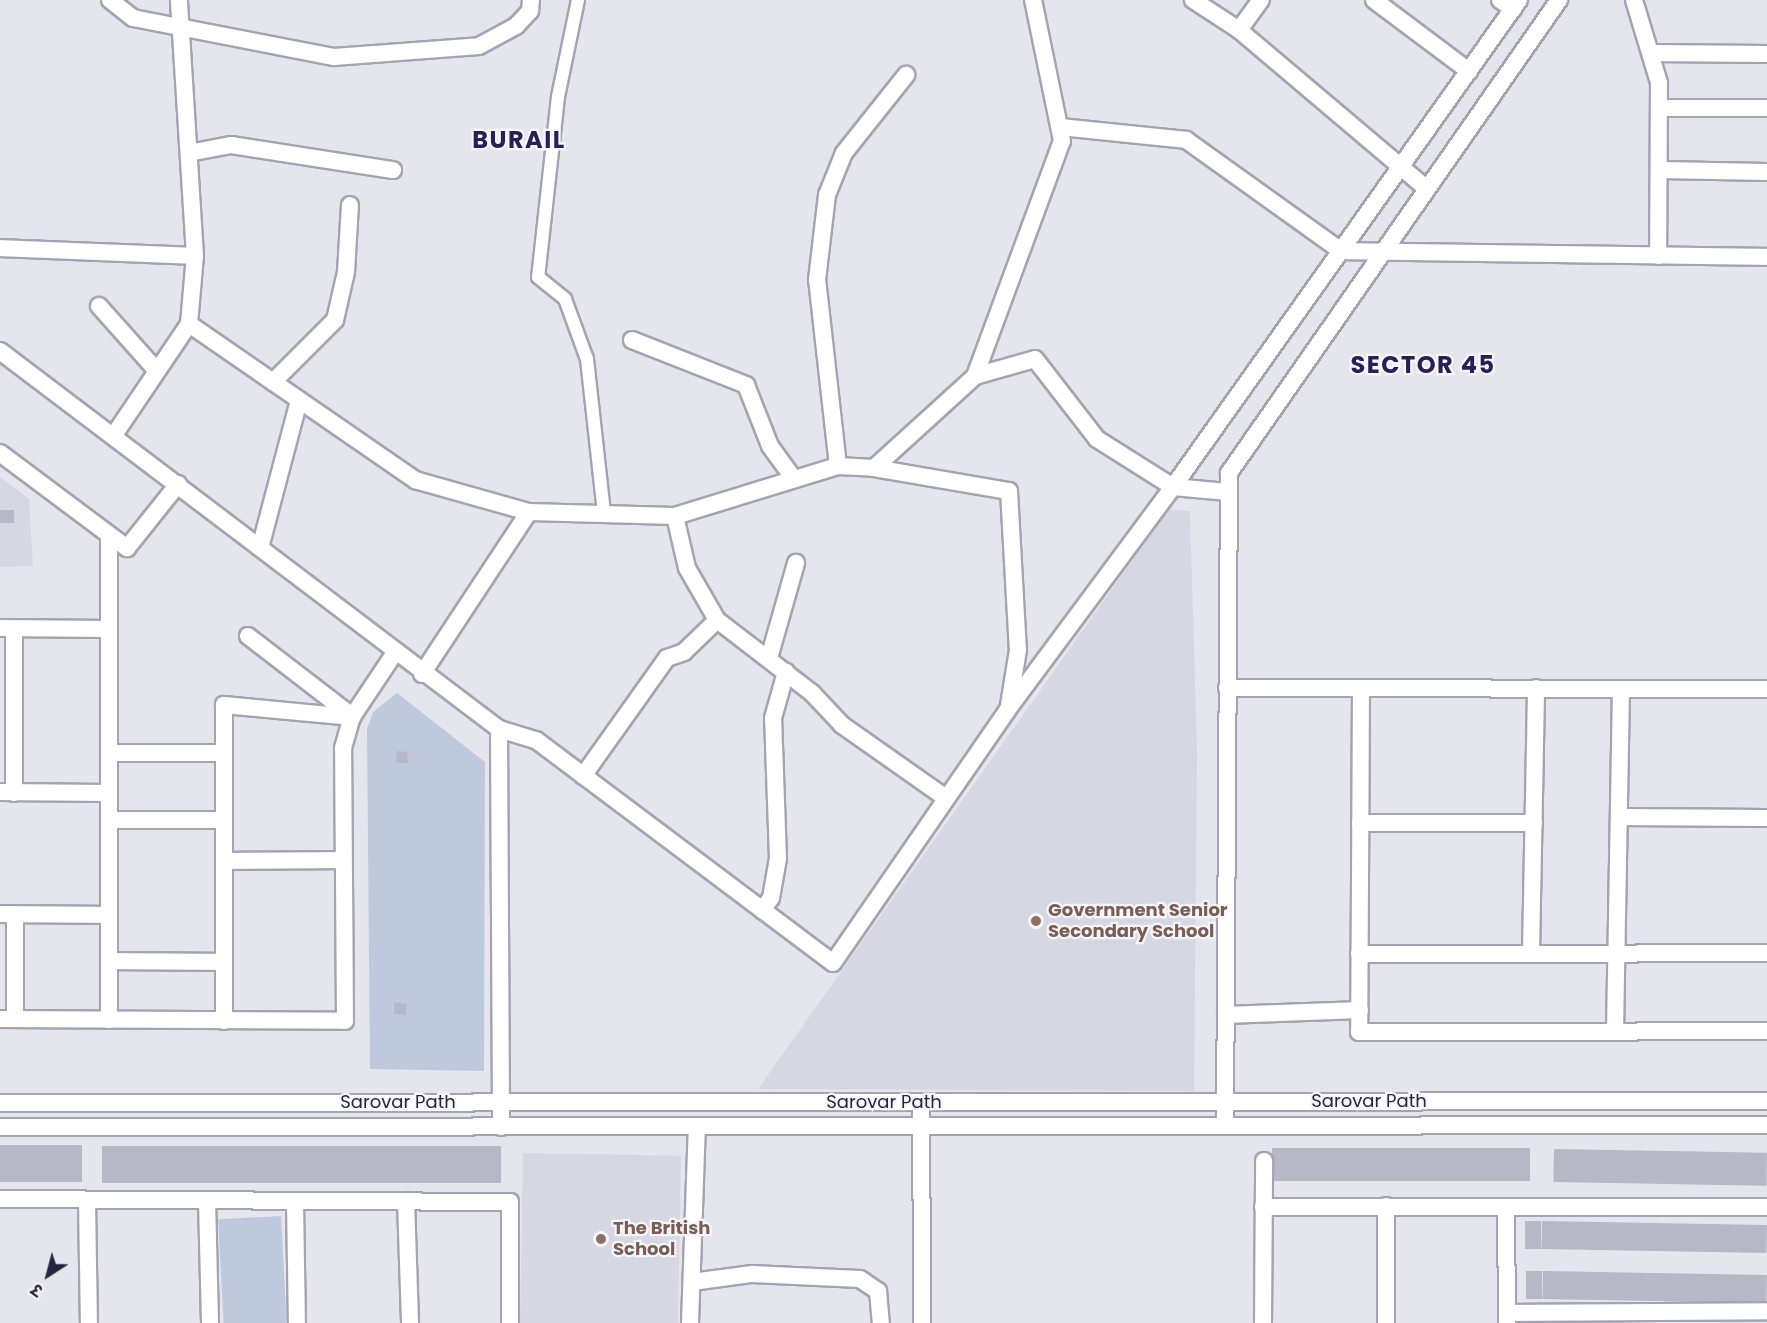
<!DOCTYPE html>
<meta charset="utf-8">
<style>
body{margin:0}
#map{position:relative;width:1767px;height:1323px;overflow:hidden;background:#e5e5ee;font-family:Poppins,"Noto Sans Devanagari",sans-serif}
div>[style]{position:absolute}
.built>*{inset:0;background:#d6d7e2;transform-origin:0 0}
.green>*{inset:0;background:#bfc9de;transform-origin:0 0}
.building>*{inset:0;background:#b7b8c5;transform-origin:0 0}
.roads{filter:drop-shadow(2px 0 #a5a3b2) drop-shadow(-2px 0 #a5a3b2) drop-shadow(0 2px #a5a3b2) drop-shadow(0 -2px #a5a3b2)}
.pedestrian>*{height:12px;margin:-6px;padding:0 6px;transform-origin:6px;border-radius:6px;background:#fff}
.minor>*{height:16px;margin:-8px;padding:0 8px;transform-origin:8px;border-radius:8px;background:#fff}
.tertiary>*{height:16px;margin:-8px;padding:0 8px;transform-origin:8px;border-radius:8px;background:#fff}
.secondary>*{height:16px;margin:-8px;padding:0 8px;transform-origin:8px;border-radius:8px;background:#fff}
.dots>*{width:16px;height:16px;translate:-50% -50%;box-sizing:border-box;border:3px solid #f6f6fa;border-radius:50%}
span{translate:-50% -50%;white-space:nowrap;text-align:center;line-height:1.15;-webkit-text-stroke:4.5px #f6f6fa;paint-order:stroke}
.education-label{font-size:18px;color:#785e54;font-weight:700}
.left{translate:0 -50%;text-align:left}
.street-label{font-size:18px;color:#28243f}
.district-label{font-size:24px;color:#282051;font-weight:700;letter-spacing:1.5px}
.north{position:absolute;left:18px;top:1245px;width:60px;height:60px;-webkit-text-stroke:4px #f6f6fa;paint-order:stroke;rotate:216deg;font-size:16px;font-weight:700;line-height:24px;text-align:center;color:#28243f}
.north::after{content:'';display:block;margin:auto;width:21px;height:27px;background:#28243f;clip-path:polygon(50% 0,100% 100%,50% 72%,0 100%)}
</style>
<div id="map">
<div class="built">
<div style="clip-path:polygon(0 477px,29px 499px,33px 566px,0 567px)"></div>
<div style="clip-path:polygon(1168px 510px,1190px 511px,1197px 753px,1194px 1091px,758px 1089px)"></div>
<div style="left:523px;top:1153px;width:158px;height:170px;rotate:1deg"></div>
</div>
<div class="green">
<div style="clip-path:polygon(397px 693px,485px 762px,484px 1071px,370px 1069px,367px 729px,373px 712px)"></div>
<div style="left:281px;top:1216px;width:107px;height:63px;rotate:87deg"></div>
</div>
<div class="building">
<div style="left:0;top:510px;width:14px;height:13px"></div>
<div style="clip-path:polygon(397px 751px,407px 752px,408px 763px,396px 763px)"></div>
<div style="clip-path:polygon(394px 1002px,407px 1004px,406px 1015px,394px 1014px)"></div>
<div style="left:0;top:1145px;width:82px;height:37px"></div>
<div style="left:102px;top:1146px;width:399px;height:37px"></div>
<div style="left:1272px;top:1148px;width:258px;height:33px"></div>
<div style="left:1554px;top:1149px;width:213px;height:33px;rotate:1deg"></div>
<div style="left:1525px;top:1221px;width:16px;height:28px"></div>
<div style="left:1542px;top:1221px;width:225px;height:28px;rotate:1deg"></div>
<div style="left:1526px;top:1271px;width:16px;height:28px"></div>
<div style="left:1543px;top:1271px;width:224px;height:28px;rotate:1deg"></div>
</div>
<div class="roads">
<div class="pedestrian">
<div style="left:578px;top:0;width:99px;rotate:101.7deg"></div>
<div style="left:558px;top:97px;width:181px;rotate:96.3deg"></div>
<div style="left:538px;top:277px;width:35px;rotate:39deg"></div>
<div style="left:565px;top:299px;width:64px;rotate:69.9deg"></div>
<div style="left:587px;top:359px;width:156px;rotate:83.7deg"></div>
</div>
<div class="minor">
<div style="left:110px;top:0;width:29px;rotate:38deg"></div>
<div style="left:133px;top:18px;width:205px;rotate:11deg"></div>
<div style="left:334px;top:57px;width:145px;rotate:-4.3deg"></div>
<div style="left:479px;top:46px;width:42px;rotate:-28.4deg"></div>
<div style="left:516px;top:26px;width:21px;rotate:-47deg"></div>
<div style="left:530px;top:11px;width:11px;rotate:-85deg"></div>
<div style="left:1193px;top:0;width:55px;rotate:33.1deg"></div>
<div style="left:1239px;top:30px;width:246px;rotate:40.2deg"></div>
<div style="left:1374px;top:0;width:119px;rotate:36.8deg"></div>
<div style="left:1500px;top:0;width:16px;rotate:35deg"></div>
<div style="left:1634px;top:0;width:87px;rotate:73.2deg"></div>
<div style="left:1659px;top:83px;width:173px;rotate:90.3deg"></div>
<div style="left:1239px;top:30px;width:37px;rotate:-54deg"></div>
<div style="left:1651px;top:53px;width:116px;rotate:0.5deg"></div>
<div style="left:1661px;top:108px;width:106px"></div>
<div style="left:1061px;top:127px;width:126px;rotate:5.9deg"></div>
<div style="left:1186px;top:140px;width:191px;rotate:35.6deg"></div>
<div style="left:1341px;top:251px;width:426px;rotate:0.8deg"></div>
<div style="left:189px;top:153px;width:43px;rotate:-10.8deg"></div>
<div style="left:231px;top:145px;width:164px;rotate:8.8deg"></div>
<div style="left:1660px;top:170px;width:107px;rotate:1.1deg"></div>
<div style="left:0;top:248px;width:195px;rotate:2.3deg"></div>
<div style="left:99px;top:306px;width:87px;rotate:48.3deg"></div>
<div style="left:189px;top:324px;width:275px;rotate:34.6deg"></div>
<div style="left:415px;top:480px;width:118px;rotate:15.7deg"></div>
<div style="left:529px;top:512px;width:146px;rotate:1.6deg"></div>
<div style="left:675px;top:516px;width:170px;rotate:-17.1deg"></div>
<div style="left:838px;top:466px;width:36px;rotate:3deg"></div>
<div style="left:874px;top:468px;width:137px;rotate:-42.3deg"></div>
<div style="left:975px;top:376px;width:62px;rotate:-15.8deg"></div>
<div style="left:1035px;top:359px;width:101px;rotate:52.2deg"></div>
<div style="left:1097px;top:439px;width:90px;rotate:32.3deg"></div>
<div style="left:1173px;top:487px;width:597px;rotate:-54.61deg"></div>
<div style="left:632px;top:340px;width:123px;rotate:21.5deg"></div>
<div style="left:746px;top:385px;width:66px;rotate:68.5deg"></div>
<div style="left:770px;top:446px;width:41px;rotate:54deg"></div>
<div style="left:0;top:351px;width:626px;rotate:37.14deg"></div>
<div style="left:499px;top:729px;width:398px;rotate:89.7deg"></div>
<div style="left:975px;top:376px;width:251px;rotate:-69.7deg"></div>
<div style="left:1062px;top:141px;width:144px;rotate:-101.6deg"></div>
<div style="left:273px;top:382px;width:88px;rotate:-45deg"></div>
<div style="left:335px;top:320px;width:49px;rotate:-77.1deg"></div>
<div style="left:346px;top:272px;width:67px;rotate:-86.6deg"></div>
<div style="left:114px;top:435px;width:134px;rotate:-56deg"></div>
<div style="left:189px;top:324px;width:68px;rotate:-85deg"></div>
<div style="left:195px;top:256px;width:256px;rotate:-93.6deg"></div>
<div style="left:0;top:453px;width:159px;rotate:36.8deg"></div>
<div style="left:127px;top:548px;width:82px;rotate:-51.4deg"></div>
<div style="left:838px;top:466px;width:187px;rotate:-96.4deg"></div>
<div style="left:817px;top:280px;width:86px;rotate:-83.3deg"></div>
<div style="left:827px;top:195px;width:45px;rotate:-68deg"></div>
<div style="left:844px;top:153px;width:100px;rotate:-51.5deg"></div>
<div style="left:874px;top:468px;width:137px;rotate:9.7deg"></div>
<div style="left:1009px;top:491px;width:159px;rotate:86.8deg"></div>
<div style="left:1018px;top:650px;width:56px;rotate:99.3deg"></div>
<div style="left:675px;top:516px;width:53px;rotate:77deg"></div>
<div style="left:687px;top:568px;width:60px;rotate:60deg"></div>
<div style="left:717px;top:620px;width:120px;rotate:37.5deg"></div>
<div style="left:812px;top:693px;width:44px;rotate:46.8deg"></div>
<div style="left:842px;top:725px;width:127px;rotate:35.1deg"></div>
<div style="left:260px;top:548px;width:153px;rotate:-75.2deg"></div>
<div style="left:0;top:628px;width:109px;rotate:0.5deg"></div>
<div style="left:248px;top:636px;width:131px;rotate:37.6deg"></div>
<div style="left:769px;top:658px;width:99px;rotate:-74.1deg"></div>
<div style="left:422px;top:674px;width:194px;rotate:-56.6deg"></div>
<div style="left:1227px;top:688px;width:540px;rotate:0.11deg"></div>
<div style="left:1361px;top:688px;width:344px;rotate:90.3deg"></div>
<div style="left:1359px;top:1032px;width:408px;rotate:-0.1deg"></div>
<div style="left:499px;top:729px;width:39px;rotate:17deg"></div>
<div style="left:536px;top:740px;width:371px;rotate:36.9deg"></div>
<div style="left:833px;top:963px;width:308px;rotate:-55.4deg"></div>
<div style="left:1008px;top:709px;width:277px;rotate:-53.4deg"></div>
<div style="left:1173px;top:487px;width:55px;rotate:5.2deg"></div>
<div style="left:109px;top:753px;width:115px"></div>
<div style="left:583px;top:776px;width:145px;rotate:-54.6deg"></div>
<div style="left:667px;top:658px;width:18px;rotate:-19deg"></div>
<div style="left:684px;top:652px;width:46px;rotate:-44.1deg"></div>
<div style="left:0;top:792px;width:109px;rotate:0.5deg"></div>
<div style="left:14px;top:793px;width:164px;rotate:-90deg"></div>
<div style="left:1619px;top:817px;width:148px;rotate:0.4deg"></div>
<div style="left:109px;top:820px;width:115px"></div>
<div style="left:1360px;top:823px;width:174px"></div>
<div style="left:224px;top:861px;width:119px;rotate:-0.5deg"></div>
<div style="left:762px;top:910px;width:15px;rotate:-53deg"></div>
<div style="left:771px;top:898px;width:40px;rotate:-80deg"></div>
<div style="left:778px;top:859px;width:141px;rotate:-92deg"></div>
<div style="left:773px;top:718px;width:48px;rotate:-74.2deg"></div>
<div style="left:0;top:914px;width:109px;rotate:0.5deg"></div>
<div style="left:15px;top:914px;width:105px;rotate:90deg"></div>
<div style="left:1531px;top:953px;width:265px;rotate:-88.9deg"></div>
<div style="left:1359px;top:954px;width:408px;rotate:-0.1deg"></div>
<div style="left:109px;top:961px;width:115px;rotate:0.5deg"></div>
<div style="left:1226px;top:1015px;width:134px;rotate:-2.1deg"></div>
<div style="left:0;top:1019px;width:345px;rotate:0.3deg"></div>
<div style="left:345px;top:1021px;width:273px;rotate:-90.4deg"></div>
<div style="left:343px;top:748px;width:32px;rotate:-74deg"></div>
<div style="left:352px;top:717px;width:76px;rotate:-56.3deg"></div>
<div style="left:109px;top:1020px;width:485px;rotate:-90deg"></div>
<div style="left:224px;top:1021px;width:316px;rotate:-90deg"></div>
<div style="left:224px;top:705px;width:129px;rotate:5.4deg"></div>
<div style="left:1615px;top:1032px;width:343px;rotate:-89deg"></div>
<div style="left:1225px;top:1126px;width:653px;rotate:-89.65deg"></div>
<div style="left:1229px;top:473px;width:577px;rotate:-55.1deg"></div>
<div style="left:0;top:1199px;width:510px;rotate:0.34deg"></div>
<div style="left:510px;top:1202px;width:121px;rotate:90deg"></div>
<div style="left:87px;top:1200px;width:123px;rotate:89.1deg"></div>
<div style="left:207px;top:1200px;width:123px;rotate:88.6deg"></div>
<div style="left:295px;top:1201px;width:122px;rotate:89.1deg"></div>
<div style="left:406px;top:1201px;width:122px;rotate:88.1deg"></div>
<div style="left:1386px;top:1206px;width:117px;rotate:90deg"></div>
<div style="left:1263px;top:1207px;width:504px"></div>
<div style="left:1506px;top:1207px;width:115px;rotate:89.5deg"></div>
<div style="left:692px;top:1282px;width:61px;rotate:-7.6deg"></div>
<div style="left:752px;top:1274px;width:108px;rotate:2.7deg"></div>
<div style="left:860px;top:1279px;width:22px;rotate:34deg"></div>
<div style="left:878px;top:1291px;width:32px;rotate:85deg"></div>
<div style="left:1507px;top:1313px;width:260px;rotate:-0.4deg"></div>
<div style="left:690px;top:1323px;width:197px;rotate:-88deg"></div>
<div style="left:1263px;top:1323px;width:162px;rotate:-89.6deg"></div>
</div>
<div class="tertiary">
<div style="left:921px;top:1102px;width:221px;rotate:89.7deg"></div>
</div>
<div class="secondary">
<div style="left:0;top:1103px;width:1767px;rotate:-0.06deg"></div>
<div style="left:0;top:1127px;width:1767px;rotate:-0.06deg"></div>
</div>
</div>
<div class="dots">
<div style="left:1036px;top:921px;background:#8d6e63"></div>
<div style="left:601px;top:1239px;background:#8d6e63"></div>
</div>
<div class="education-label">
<span class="left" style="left:1048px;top:921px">Government Senior<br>Secondary School</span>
<span class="left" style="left:613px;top:1239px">The British<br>School</span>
</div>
<div class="street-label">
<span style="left:1369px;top:1101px">Sarovar Path</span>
<span style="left:398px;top:1102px">Sarovar Path</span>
<span style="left:884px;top:1102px">Sarovar Path</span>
</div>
<div class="district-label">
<span style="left:519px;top:140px">BURAIL</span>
<span style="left:1423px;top:365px">SECTOR 45</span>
</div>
<div class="north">उ</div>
</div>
